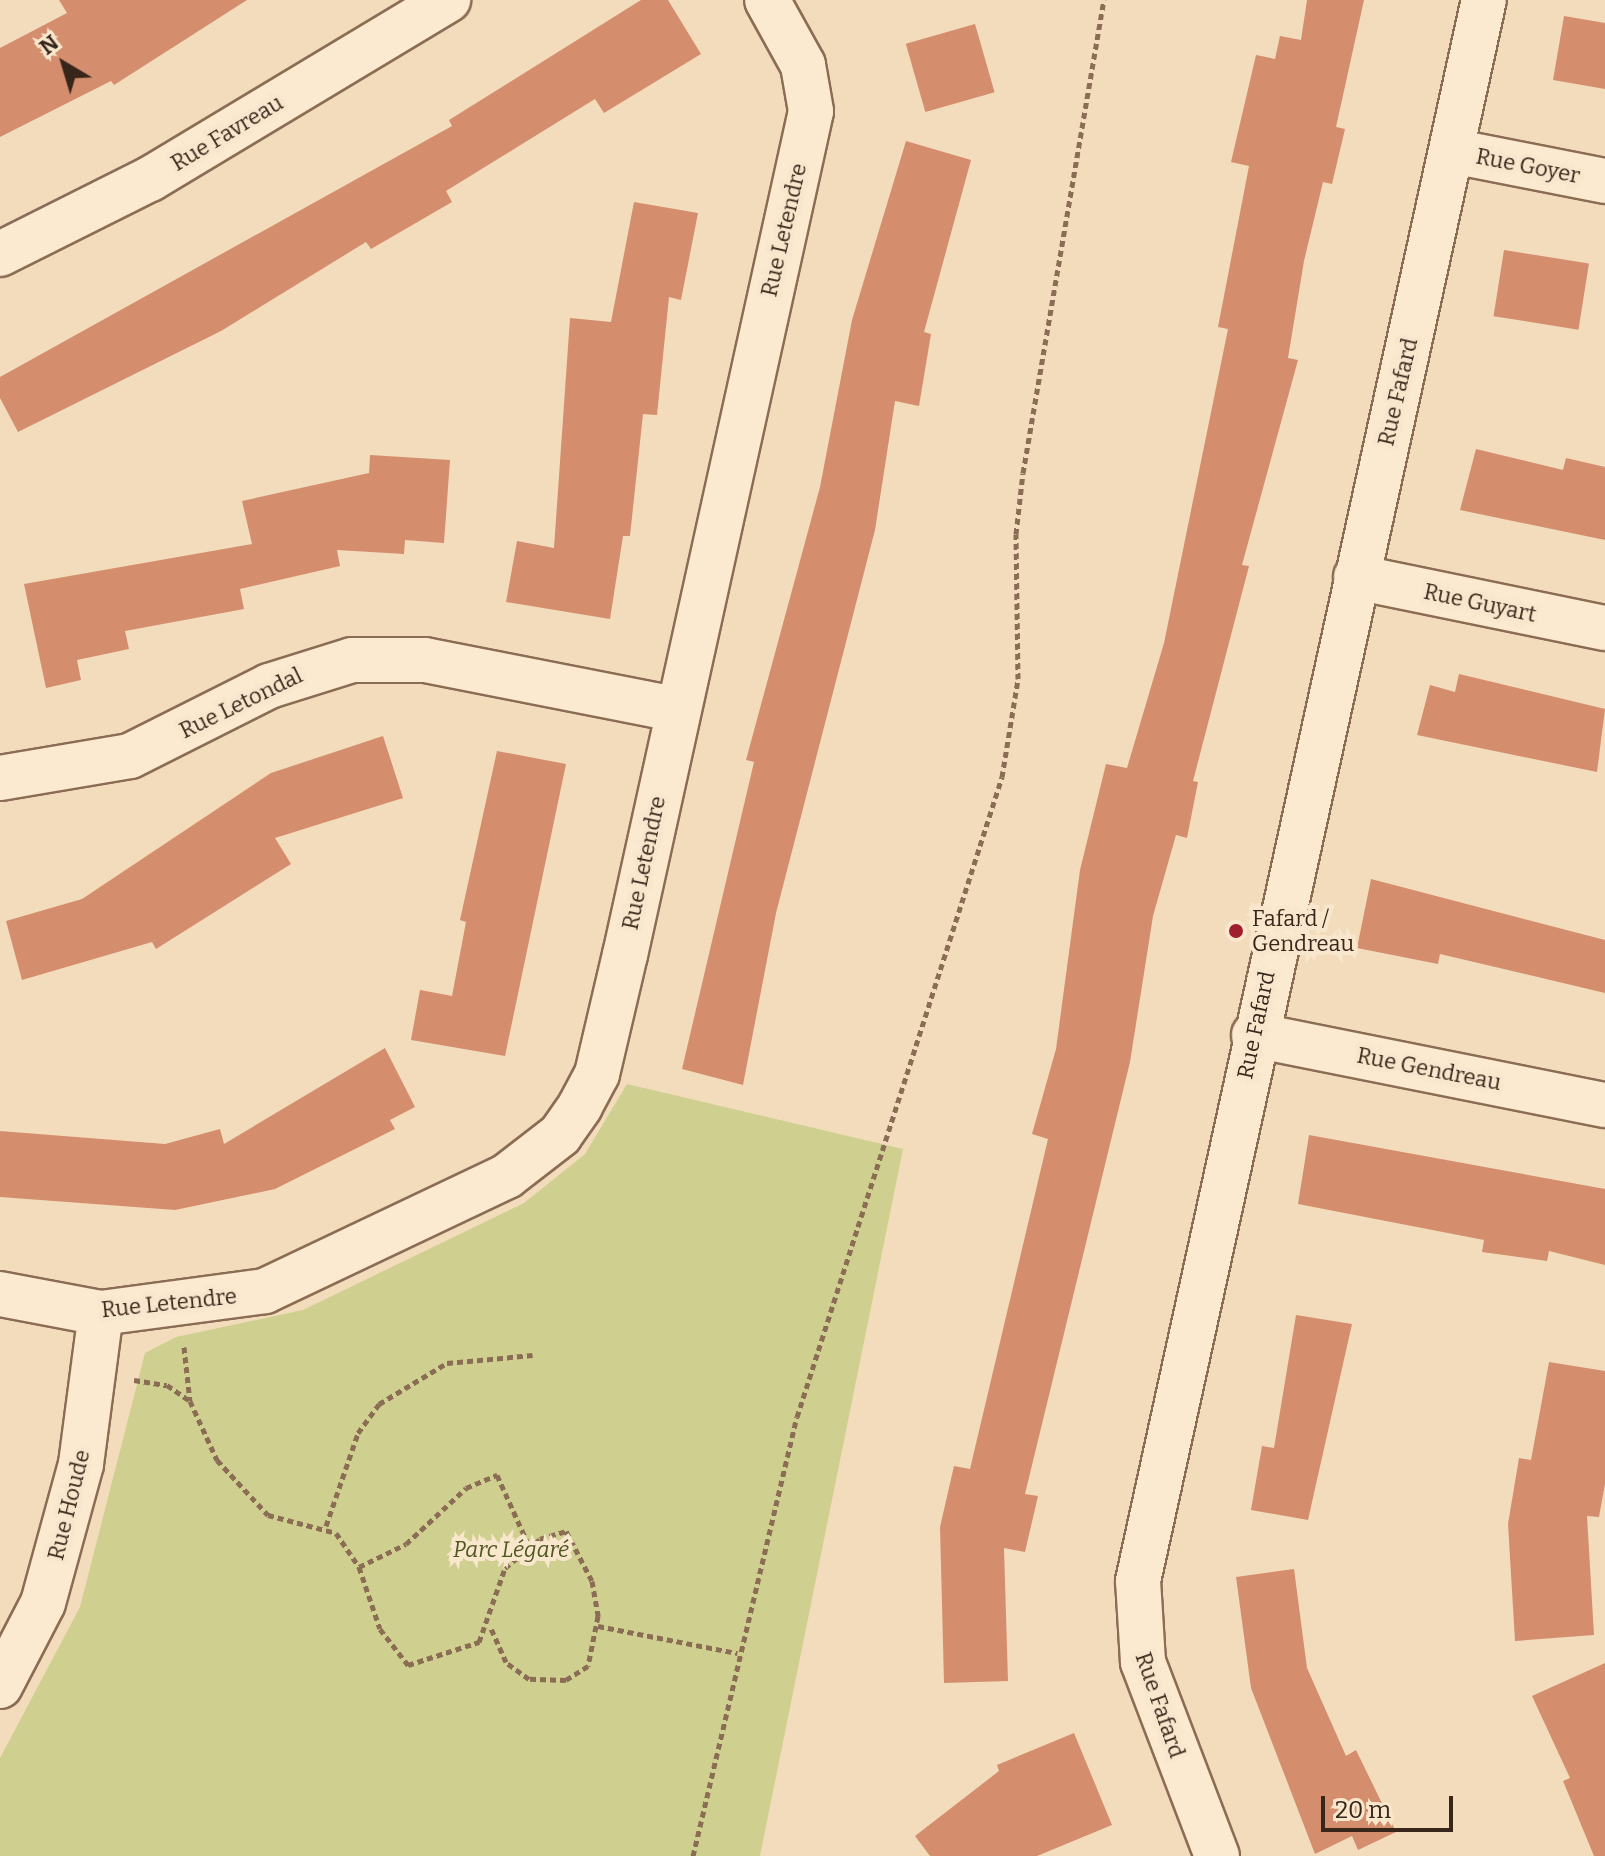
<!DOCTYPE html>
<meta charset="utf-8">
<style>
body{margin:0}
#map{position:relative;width:1605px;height:1856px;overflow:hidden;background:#f2dcbc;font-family:Bitter,serif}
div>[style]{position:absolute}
.green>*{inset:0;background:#cfd090}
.building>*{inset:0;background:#d48e6e;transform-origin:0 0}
.path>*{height:5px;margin-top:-2.5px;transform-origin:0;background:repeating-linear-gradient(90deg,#8b6c54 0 6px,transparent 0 10px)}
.roads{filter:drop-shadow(2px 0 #8b6c54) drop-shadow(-2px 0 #8b6c54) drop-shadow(0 2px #8b6c54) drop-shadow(0 -2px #8b6c54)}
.minor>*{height:44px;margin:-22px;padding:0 22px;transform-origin:22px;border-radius:22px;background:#fcead0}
.dots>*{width:22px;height:22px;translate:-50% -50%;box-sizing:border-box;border:4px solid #f8e7cd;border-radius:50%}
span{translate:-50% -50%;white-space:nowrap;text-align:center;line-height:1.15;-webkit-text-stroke:8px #f8e7cd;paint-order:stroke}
.street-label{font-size:22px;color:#39261a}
.poi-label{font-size:22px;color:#39261a}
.left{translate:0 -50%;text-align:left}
.park-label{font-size:22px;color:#4f571f;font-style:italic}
.north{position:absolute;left:24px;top:24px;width:80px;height:80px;-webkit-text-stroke:6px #f8e7cd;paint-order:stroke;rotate:322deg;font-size:22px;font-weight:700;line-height:32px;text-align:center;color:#39261a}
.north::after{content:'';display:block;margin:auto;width:28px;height:36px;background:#39261a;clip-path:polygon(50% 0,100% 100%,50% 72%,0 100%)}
.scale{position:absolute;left:1321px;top:1796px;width:132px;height:36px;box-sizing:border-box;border:4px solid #39261a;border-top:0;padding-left:10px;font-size:24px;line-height:28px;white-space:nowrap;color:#39261a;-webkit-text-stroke:6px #f8e7cd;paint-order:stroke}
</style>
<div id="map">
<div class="green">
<div style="clip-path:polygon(627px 1084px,903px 1149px,760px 1856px,0 1856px,0 1758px,80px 1607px,145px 1353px,176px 1337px,303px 1310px,524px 1203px,585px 1154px)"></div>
</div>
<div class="building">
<div style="clip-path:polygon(59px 0,247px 0,114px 85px,111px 81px,0 137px,0 48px,67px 13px)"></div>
<div style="clip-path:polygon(641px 0,668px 0,701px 54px,604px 113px,595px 99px,446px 191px,452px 202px,371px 249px,366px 242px,221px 331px,18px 432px,0 398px,0 377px,452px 126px,449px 120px)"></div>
<div style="clip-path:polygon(1307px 0,1364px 0,1336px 127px,1345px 129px,1332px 184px,1323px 182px,1304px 261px,1288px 358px,1298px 360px,1242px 565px,1249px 566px,1193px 781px,1198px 782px,1187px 838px,1176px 835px,1153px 916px,1130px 1062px,1025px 1494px,1038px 1496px,1025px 1552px,1004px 1548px,1008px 1681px,944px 1683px,940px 1527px,954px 1466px,970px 1469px,1048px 1139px,1032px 1134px,1056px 1049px,1080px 870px,1106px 764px,1127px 768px,1164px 643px,1228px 329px,1218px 327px,1249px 166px,1231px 162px,1256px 55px,1275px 59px,1280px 36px,1301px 40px)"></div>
<div style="clip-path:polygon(1564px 16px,1605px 23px,1605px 89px,1553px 80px)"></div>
<div style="left:975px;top:24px;width:71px;height:72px;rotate:74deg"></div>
<div style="clip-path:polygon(906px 141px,971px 160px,924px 332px,931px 334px,919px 406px,895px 401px,875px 530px,776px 913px,743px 1085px,682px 1069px,754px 762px,746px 760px,820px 487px,852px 320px)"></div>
<div style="clip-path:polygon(634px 202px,698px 213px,681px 300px,669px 297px,657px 415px,643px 414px,630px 536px,623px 536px,610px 619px,506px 602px,517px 541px,554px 548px,570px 318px,611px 322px)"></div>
<div style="left:1504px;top:250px;width:86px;height:67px;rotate:9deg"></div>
<div style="clip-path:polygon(1476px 449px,1563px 470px,1566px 458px,1605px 467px,1605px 540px,1460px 510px)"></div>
<div style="clip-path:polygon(370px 455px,450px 460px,444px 543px,405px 540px,404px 554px,337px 550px,340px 566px,240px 589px,244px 609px,125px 631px,129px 649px,77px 660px,81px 680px,46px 688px,24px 584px,252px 544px,242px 501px,369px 473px)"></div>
<div style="clip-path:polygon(1459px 674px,1605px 709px,1597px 772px,1417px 735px,1430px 685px,1455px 692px)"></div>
<div style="clip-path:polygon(383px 736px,403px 798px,275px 838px,291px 864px,156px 949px,152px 942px,22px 980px,6px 921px,82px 899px,271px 773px)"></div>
<div style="clip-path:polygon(497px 751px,566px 764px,505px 1056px,411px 1040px,420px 990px,452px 996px,466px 922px,460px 920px)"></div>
<div style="clip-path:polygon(1371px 879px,1605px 940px,1605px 993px,1440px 954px,1438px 964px,1357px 948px)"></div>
<div style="clip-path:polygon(385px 1048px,415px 1107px,390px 1120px,395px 1129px,275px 1189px,175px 1210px,0 1197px,0 1131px,165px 1144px,220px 1129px,224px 1144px)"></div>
<div style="clip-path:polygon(1309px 1135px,1605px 1189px,1605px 1265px,1549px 1251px,1547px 1261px,1482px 1252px,1484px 1240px,1298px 1204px)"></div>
<div style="clip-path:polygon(1296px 1315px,1352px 1324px,1308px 1520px,1251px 1510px,1262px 1446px,1274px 1448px)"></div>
<div style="clip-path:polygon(1549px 1362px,1605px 1371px,1605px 1484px,1599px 1517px,1587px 1516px,1594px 1635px,1515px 1641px,1508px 1524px,1519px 1458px,1531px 1460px)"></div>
<div style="clip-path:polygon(1294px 1569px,1307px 1668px,1346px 1756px,1356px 1750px,1396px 1832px,1358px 1850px,1352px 1836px,1315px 1854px,1251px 1688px,1236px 1577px)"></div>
<div style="clip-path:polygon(1605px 1663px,1605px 1856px,1594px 1856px,1563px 1781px,1570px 1778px,1532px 1696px)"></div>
<div style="clip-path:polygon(1074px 1733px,1112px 1825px,1037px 1856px,930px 1856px,915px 1836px,999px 1771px,997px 1765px)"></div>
</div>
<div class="path">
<div style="left:184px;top:1347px;width:54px;rotate:83.7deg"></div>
<div style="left:134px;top:1380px;width:33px;rotate:9deg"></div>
<div style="left:167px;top:1385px;width:28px;rotate:35deg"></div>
<div style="left:190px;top:1401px;width:65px;rotate:65.4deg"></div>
<div style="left:217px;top:1460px;width:75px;rotate:47.2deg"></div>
<div style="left:268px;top:1515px;width:70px;rotate:14.8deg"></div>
<div style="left:336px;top:1533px;width:41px;rotate:55.9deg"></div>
<div style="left:359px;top:1567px;width:65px;rotate:71.3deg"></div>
<div style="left:380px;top:1629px;width:46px;rotate:52.1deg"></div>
<div style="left:408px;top:1665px;width:75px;rotate:-17.9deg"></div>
<div style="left:479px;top:1642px;width:78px;rotate:-70.6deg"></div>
<div style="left:505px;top:1568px;width:45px;rotate:-39.6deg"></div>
<div style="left:540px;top:1539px;width:27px;rotate:-17deg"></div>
<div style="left:566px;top:1531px;width:56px;rotate:62.5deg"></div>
<div style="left:592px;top:1581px;width:36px;rotate:80deg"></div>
<div style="left:598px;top:1616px;width:51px;rotate:101.3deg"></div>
<div style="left:588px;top:1666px;width:26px;rotate:148deg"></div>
<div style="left:566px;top:1680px;width:37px;rotate:-178deg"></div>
<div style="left:529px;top:1679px;width:29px;rotate:-144deg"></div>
<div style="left:506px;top:1662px;width:39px;rotate:-114deg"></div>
<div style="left:326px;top:1526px;width:98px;rotate:-71deg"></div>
<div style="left:358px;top:1433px;width:36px;rotate:-54deg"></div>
<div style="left:379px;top:1404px;width:79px;rotate:-31.1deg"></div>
<div style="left:447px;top:1363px;width:86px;rotate:-5.3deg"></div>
<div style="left:359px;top:1567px;width:52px;rotate:-26.1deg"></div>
<div style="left:406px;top:1544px;width:82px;rotate:-43deg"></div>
<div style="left:466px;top:1488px;width:34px;rotate:-23deg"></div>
<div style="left:497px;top:1475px;width:78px;rotate:65.7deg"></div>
<div style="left:598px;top:1626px;width:142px;rotate:11deg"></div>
<div style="left:693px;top:1856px;width:451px;rotate:-76.7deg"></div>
<div style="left:797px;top:1417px;width:672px;rotate:-72.24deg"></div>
<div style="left:1002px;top:777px;width:99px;rotate:-80.7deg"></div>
<div style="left:1018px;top:679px;width:145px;rotate:-90.8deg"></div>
<div style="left:1016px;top:534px;width:61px;rotate:-83.5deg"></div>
<div style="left:1023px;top:473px;width:480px;rotate:-80.3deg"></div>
</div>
<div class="roads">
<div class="minor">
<div style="left:1452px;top:151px;width:156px;rotate:11.1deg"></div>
<div style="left:0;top:254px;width:168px;rotate:-26.6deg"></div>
<div style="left:150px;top:179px;width:348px;rotate:-31deg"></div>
<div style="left:1356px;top:577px;width:254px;rotate:11.6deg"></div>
<div style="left:0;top:778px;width:132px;rotate:-9.6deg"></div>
<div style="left:130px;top:756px;width:156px;rotate:-26.7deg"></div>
<div style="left:269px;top:686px;width:87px;rotate:-17.4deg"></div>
<div style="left:352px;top:660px;width:73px"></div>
<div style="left:425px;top:660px;width:255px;rotate:11.1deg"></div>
<div style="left:1254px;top:1035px;width:358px;rotate:11.3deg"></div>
<div style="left:0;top:1294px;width:103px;rotate:10.7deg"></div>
<div style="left:101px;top:1313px;width:165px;rotate:-7.6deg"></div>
<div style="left:265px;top:1291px;width:268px;rotate:-25.4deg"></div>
<div style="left:507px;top:1176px;width:67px;rotate:-37.7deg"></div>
<div style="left:560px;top:1135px;width:35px;rotate:-55deg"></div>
<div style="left:580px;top:1106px;width:36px;rotate:-62deg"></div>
<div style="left:597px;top:1074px;width:122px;rotate:-76.8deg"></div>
<div style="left:625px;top:955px;width:864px;rotate:-77.57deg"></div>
<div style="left:811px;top:111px;width:47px;rotate:-99.9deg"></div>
<div style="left:803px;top:65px;width:74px;rotate:-119deg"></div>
<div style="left:0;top:1686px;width:93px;rotate:-62.6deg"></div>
<div style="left:43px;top:1603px;width:144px;rotate:-74.7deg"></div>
<div style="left:81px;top:1464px;width:152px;rotate:-82.5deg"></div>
<div style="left:1217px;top:1856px;width:208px;rotate:-110.9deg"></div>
<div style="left:1143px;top:1662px;width:81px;rotate:-93.5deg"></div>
<div style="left:1138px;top:1581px;width:1618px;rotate:-77.66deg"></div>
</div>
</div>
<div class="dots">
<div style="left:1236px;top:931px;background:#9f1f2d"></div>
</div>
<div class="street-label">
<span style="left:227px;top:133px;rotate:-31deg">Rue Favreau</span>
<span style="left:1528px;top:166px;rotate:11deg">Rue Goyer</span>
<span style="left:784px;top:230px;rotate:-77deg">Rue Letendre</span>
<span style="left:1398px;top:392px;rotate:-77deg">Rue Fafard</span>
<span style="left:1480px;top:603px;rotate:12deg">Rue Guyart</span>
<span style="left:241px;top:703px;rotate:-26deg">Rue Letondal</span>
<span style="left:644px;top:863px;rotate:-78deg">Rue Letendre</span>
<span style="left:1256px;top:1025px;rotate:-78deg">Rue Fafard</span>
<span style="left:1429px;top:1069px;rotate:11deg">Rue Gendreau</span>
<span style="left:169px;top:1303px;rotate:-6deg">Rue Letendre</span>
<span style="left:69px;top:1505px;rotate:-76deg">Rue Houde</span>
<span style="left:1160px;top:1705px;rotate:71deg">Rue Fafard</span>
</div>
<div class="poi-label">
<span class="left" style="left:1252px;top:931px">Fafard /<br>Gendreau</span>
</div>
<div class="park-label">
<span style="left:511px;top:1550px">Parc Légaré</span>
</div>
<div class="north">N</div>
<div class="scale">20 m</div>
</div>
